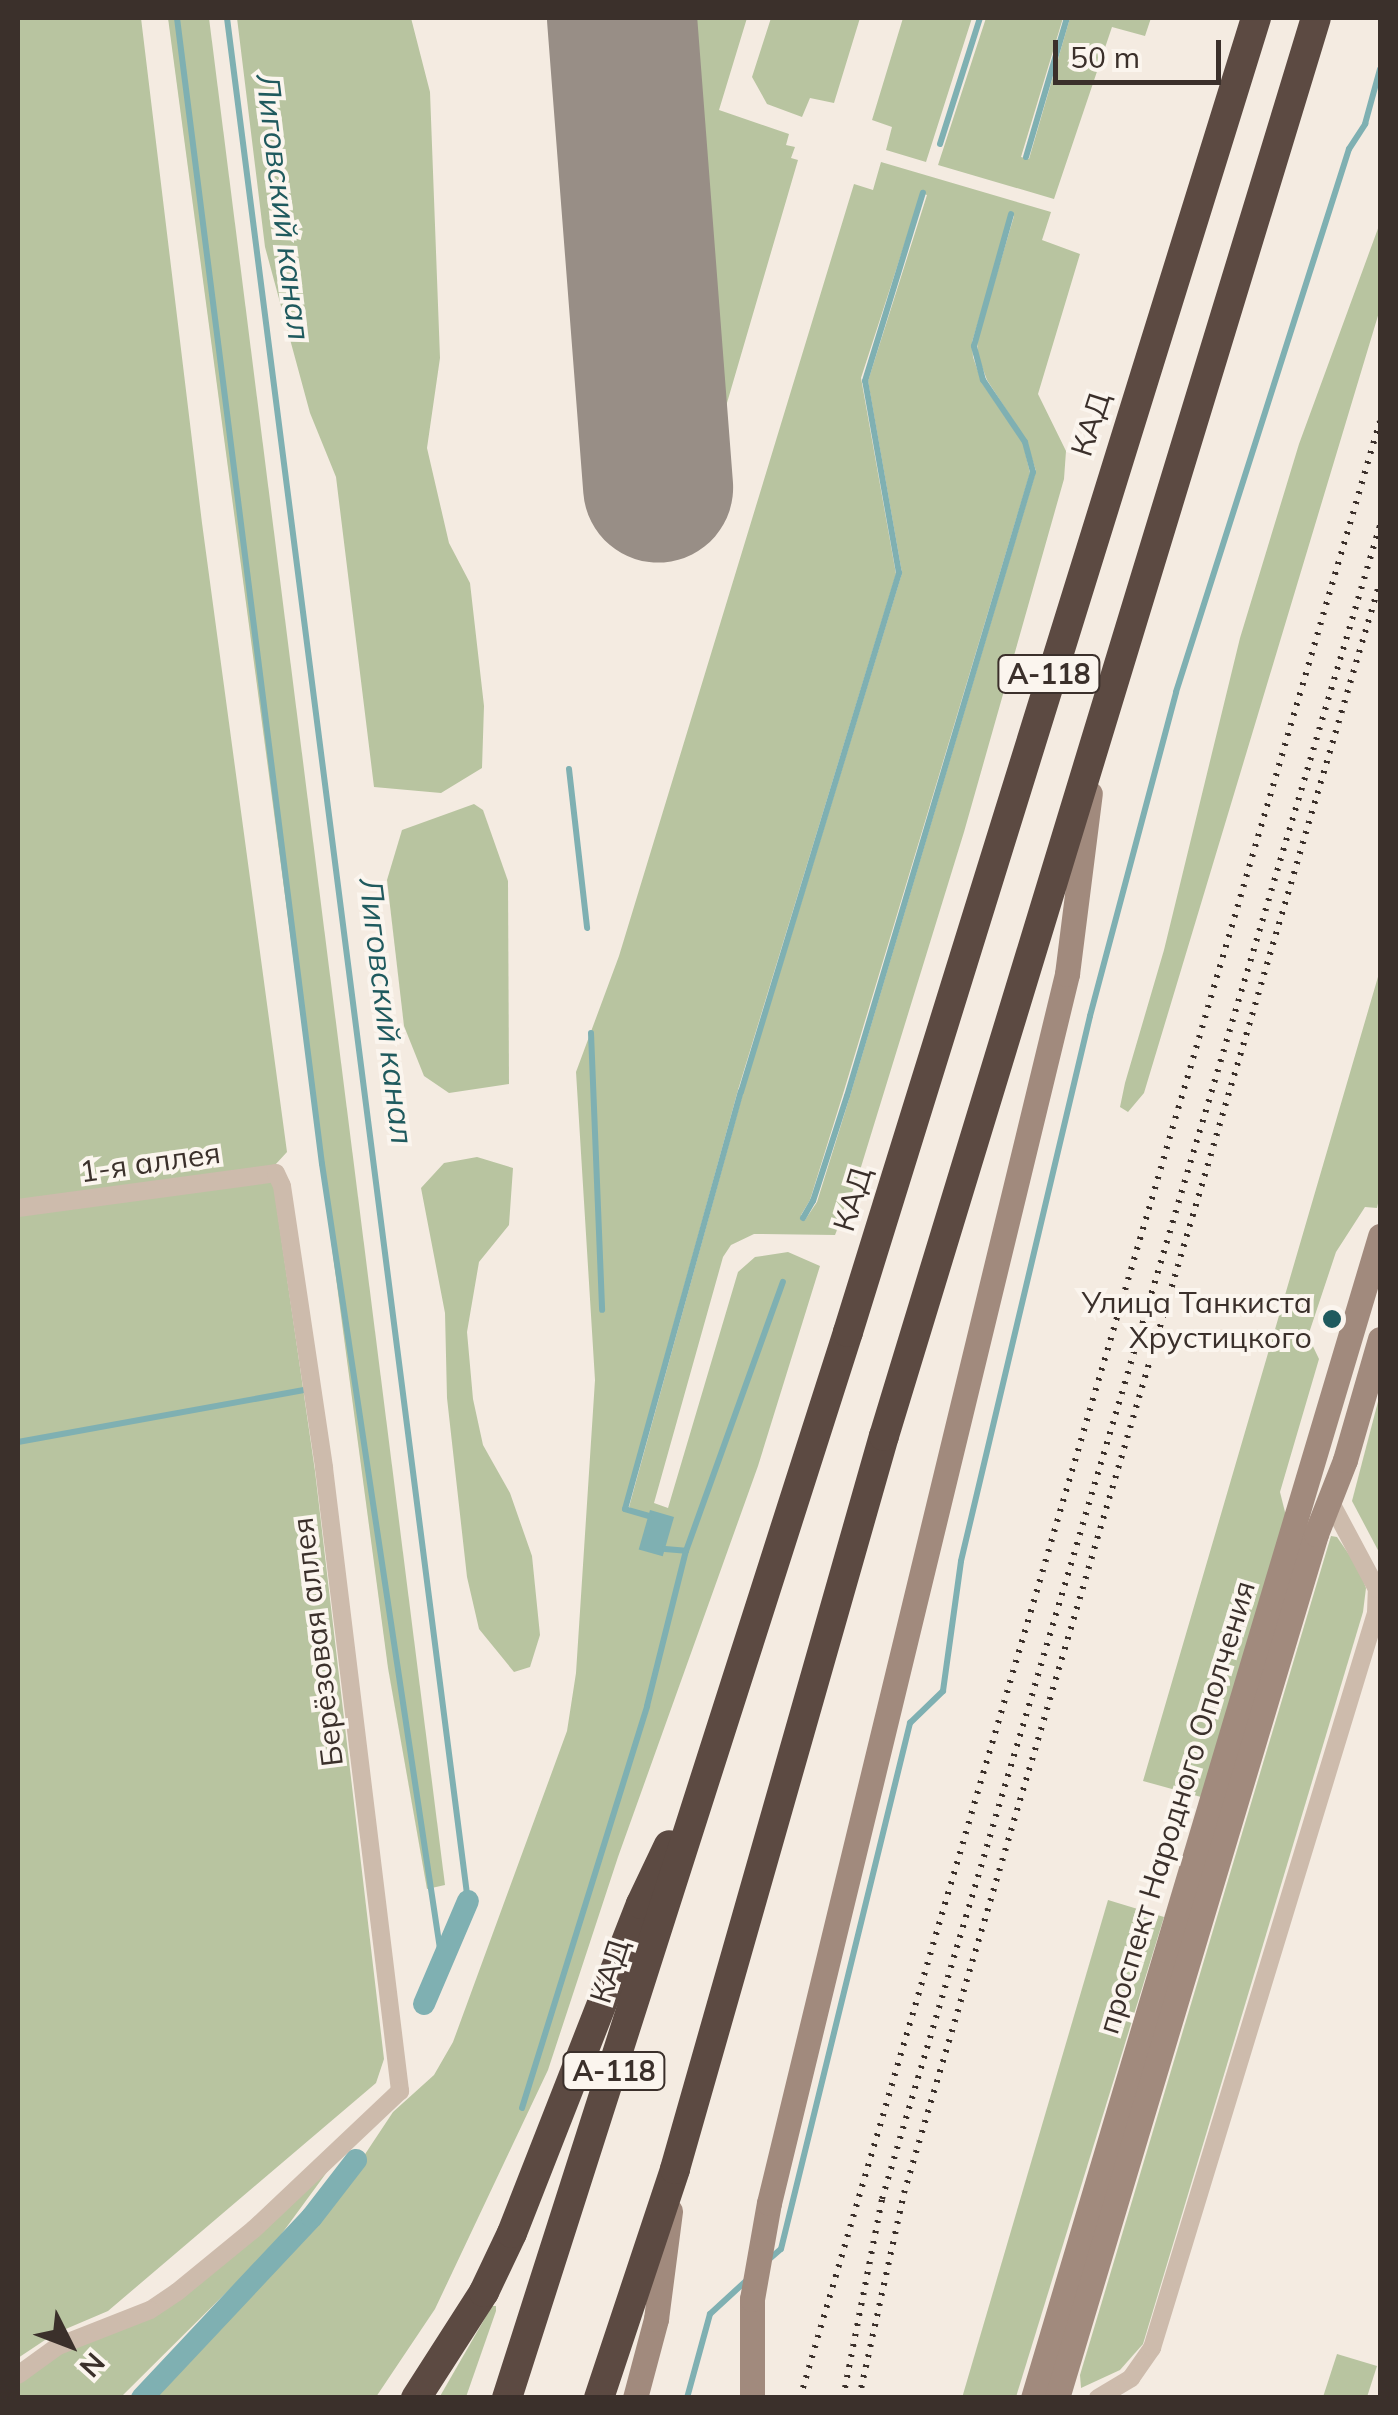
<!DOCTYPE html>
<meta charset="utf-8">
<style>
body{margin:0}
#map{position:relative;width:1398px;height:2415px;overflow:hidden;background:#f4ebe1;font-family:Mulish,sans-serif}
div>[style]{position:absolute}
.green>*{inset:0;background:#b8c4a0}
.water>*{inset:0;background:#7fb0b2;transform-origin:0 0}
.stream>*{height:6px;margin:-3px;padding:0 3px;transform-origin:3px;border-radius:3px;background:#7fb0b2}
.canal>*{height:22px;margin:-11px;padding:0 11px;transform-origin:11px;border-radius:11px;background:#7fb0b2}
.runway>*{height:150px;margin:-75px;padding:0 75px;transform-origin:75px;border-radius:75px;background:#988e86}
.minor>*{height:18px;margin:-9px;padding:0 9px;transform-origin:9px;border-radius:9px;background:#cdbbac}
.secondary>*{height:25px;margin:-12.5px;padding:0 12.5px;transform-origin:12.5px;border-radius:12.5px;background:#a18a7d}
.motorway>*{height:30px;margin:-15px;padding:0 15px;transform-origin:15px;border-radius:15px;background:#5c4a42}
.rail>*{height:6px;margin-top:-3px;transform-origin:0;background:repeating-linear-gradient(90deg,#3b302b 0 2.5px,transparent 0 10.5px)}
.dots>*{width:28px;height:28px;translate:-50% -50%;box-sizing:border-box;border:5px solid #fbf5ee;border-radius:50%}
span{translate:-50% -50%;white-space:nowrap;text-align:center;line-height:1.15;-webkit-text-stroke:8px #fbf5ee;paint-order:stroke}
.shield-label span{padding:2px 8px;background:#fbf5ee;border:2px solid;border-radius:8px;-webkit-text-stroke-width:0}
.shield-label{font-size:28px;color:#3b302b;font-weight:700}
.street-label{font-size:30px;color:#3b302b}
.poi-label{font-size:30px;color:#3b302b}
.right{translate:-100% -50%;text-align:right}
.water-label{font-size:32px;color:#1f5a5e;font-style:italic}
.frame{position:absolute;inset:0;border:20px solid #3b302b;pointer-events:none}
.north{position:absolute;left:20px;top:2295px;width:100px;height:100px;-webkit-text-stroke:8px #fbf5ee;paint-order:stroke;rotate:132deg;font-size:28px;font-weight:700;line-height:40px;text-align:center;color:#3b302b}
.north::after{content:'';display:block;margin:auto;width:35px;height:45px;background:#3b302b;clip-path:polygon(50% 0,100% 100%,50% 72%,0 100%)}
.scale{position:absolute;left:1053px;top:40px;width:168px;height:45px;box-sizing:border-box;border:5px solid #3b302b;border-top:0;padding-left:12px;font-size:30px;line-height:35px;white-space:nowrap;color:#3b302b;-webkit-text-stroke:8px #fbf5ee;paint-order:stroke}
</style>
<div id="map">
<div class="green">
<div style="clip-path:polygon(18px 18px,141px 18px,202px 523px,287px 1152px,275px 1165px,18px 1200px)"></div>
<div style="clip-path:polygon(168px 18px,209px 18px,445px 1885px,427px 1889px,388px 1668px)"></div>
<div style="clip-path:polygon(237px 18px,411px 18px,430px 92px,440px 358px,427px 448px,449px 543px,470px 583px,484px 706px,482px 768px,441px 793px,374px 787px,336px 477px,310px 413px,265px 247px)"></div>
<div style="clip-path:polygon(662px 18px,747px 18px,719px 110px,789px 134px,786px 145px,795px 147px,791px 158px,798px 160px,703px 485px,694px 487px,704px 472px,698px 384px,689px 368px)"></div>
<div style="clip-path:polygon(771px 18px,860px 18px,834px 103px,810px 98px,802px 117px,767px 104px,752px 77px)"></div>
<div style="clip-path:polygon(903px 18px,972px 18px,926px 162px,886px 150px,892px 127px,872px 120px)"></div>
<div style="clip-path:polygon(986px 18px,1063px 18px,1021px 157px,1029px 159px,1070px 18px,1151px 18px,1145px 36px,1112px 27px,1054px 199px,938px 165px)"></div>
<div style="clip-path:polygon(evenodd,881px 162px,1051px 212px,1042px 240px,1080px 254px,1038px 394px,1066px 451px,1064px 479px,964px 832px,857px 1180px,835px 1235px,754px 1234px,731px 1245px,723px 1257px,654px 1503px,668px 1508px,738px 1272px,755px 1257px,788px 1252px,820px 1266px,758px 1466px,618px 1857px,548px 2070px,435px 2309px,376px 2397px,149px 2398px,324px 2216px,393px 2112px,434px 2075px,453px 2042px,567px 1731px,576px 1673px,595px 1380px,576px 1072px,619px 956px,854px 184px,873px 190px,881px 162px,921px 193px,927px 195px,868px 381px,902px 573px,743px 1093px,629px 1507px,639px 1514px,623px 1509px,738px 1090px,896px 574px,861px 378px,921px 193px,881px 162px,1011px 214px,1014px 216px,977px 341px,978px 356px,987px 380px,1026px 440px,1036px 471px,850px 1096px,817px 1202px,805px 1220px,801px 1215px,810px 1200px,843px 1094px,1030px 473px,1023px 443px,982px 383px,973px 357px,972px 342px,1011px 214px)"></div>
<div style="clip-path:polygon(1380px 223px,1380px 309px,1144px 1093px,1128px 1112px,1120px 1107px,1125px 1083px,1164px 950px,1240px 638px,1299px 444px)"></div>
<div style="clip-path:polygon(474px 804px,483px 810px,508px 881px,509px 1084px,449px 1093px,424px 1076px,404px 1026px,387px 880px,402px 830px)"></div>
<div style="clip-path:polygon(1380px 970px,1380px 1194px,1377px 1208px,1365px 1207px,1336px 1252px,1308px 1336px,1319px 1359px,1280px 1492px,1287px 1520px,1201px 1797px,1143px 1781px)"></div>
<div style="clip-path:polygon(477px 1157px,513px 1168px,509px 1225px,479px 1262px,467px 1332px,473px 1399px,483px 1445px,510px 1493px,532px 1556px,540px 1635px,530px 1667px,514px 1672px,479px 1629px,467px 1577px,447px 1398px,445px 1313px,421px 1188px,444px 1163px)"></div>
<div style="clip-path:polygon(273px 1181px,315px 1471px,384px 2059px,376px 2083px,108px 2311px,54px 2334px,18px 2358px,18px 1215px)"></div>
<div style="clip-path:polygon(1380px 1394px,1380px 1554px,1352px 1501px)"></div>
<div style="clip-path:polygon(1331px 1536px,1337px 1537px,1359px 1569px,1366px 1588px,1363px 1612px,1143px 2344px,1120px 2370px,1081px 2388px,1080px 2375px)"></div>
<div style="clip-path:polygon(1108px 1900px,1164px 1917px,1016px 2397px,962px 2398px)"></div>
<div style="clip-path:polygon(338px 2157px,272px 2247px,121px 2397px,18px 2397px,18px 2383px,65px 2346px,150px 2318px)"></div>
<div style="clip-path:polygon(492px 2306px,496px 2306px,496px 2311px,466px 2397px,439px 2398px)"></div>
<div style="clip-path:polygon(1337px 2354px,1377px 2366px,1367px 2397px,1323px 2397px)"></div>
</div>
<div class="water">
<div style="left:650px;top:1510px;width:25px;height:41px;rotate:16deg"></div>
</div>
<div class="stream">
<div style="left:177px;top:18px;width:1155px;rotate:82.79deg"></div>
<div style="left:322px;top:1164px;width:807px;rotate:81.45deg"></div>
<div style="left:227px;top:18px;width:1898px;rotate:82.71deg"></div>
<div style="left:940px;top:144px;width:132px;rotate:-72.4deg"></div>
<div style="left:1026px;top:157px;width:145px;rotate:-73.6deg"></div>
<div style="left:569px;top:769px;width:160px;rotate:83.5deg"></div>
<div style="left:591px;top:1033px;width:277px;rotate:87.7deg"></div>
<div style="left:803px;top:1218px;width:20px;rotate:-60deg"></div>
<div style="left:813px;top:1201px;width:110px;rotate:-72.1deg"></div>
<div style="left:847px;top:1096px;width:651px;rotate:-73.4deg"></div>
<div style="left:1033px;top:472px;width:31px;rotate:-105deg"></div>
<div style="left:1025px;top:442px;width:75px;rotate:-124.1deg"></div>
<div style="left:983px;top:380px;width:35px;rotate:-105deg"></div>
<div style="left:974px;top:346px;width:137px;rotate:-74.3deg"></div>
<div style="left:18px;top:1442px;width:292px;rotate:-10.3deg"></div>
<div style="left:649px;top:1516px;width:25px;rotate:-164deg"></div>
<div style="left:625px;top:1509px;width:433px;rotate:-74.5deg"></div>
<div style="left:741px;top:1092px;width:543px;rotate:-73.07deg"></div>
<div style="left:899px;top:573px;width:195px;rotate:-100deg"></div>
<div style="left:865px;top:381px;width:197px;rotate:-72.9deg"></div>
<div style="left:665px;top:1549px;width:21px;rotate:5deg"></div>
<div style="left:522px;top:2108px;width:421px;rotate:-72.7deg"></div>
<div style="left:647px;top:1706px;width:160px;rotate:-75.9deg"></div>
<div style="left:686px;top:1551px;width:286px;rotate:-70.2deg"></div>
<div style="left:767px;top:2261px;width:18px;rotate:-41deg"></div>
<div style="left:781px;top:2249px;width:542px;rotate:-76.22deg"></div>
<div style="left:910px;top:1723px;width:46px;rotate:-44.1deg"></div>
<div style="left:943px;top:1691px;width:131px;rotate:-82.1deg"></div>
<div style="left:961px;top:1561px;width:560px;rotate:-76.68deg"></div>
<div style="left:1090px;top:1016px;width:335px;rotate:-75.1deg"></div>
<div style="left:1176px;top:692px;width:570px;rotate:-72.33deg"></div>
<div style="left:1349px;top:149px;width:30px;rotate:-57deg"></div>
<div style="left:1365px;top:124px;width:57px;rotate:-74.7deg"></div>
<div style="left:687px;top:2398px;width:87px;rotate:-74.7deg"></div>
<div style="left:710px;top:2314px;width:50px;rotate:-42.6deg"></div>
</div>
<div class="canal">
<div style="left:424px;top:2004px;width:112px;rotate:-66.9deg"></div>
<div style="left:142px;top:2398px;width:248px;rotate:-46.8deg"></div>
<div style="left:312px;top:2217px;width:72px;rotate:-52.3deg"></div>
</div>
<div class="runway">
<div style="left:622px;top:18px;width:471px;rotate:85.6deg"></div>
</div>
<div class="minor">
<div style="left:18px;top:1208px;width:260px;rotate:-7.7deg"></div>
<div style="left:276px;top:1173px;width:14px;rotate:65deg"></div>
<div style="left:282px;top:1186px;width:285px;rotate:81.5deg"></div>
<div style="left:324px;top:1468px;width:628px;rotate:83.04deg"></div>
<div style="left:400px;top:2091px;width:201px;rotate:136.6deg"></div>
<div style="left:254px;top:2229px;width:99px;rotate:140.7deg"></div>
<div style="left:177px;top:2292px;width:32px;rotate:146deg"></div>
<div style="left:150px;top:2310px;width:99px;rotate:158.6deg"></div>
<div style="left:58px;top:2346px;width:49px;rotate:144.1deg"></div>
<div style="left:1098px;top:2398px;width:39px;rotate:-31deg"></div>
<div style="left:1131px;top:2378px;width:37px;rotate:-55deg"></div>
<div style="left:1152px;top:2348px;width:768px;rotate:-73.05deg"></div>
<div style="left:1376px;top:1613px;width:24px;rotate:-88deg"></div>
<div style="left:1377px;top:1589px;width:102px;rotate:-118.1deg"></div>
</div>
<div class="secondary">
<div style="left:635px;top:2398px;width:82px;rotate:-75.1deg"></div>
<div style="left:656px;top:2319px;width:109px;rotate:-82.6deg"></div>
<div style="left:752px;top:2398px;width:99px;rotate:-90deg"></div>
<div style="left:752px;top:2299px;width:97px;rotate:-80deg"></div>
<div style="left:769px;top:2203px;width:1265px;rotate:-76.37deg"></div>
<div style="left:1067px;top:974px;width:182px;rotate:-82.8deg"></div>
<div style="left:1033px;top:2398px;width:1213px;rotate:-73.37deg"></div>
<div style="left:1057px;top:2398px;width:902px;rotate:-73.31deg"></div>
<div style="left:1316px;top:1534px;width:79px;rotate:-68.6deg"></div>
<div style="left:1345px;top:1460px;width:126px;rotate:-73.9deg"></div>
</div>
<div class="motorway">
<div style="left:416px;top:2398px;width:126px;rotate:-57.3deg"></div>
<div style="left:484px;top:2292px;width:65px;rotate:-64.6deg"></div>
<div style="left:512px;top:2233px;width:353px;rotate:-68.6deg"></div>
<div style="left:641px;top:1904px;width:65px;rotate:-64.6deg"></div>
<div style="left:507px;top:2398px;width:1119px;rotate:-72.26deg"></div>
<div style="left:848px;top:1332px;width:1376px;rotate:-72.75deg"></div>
<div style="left:599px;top:2398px;width:241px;rotate:-71.6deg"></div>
<div style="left:675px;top:2169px;width:762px;rotate:-74.09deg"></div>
<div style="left:884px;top:1436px;width:1482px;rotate:-73.06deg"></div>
</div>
<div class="rail">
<div style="left:800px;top:2398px;width:2060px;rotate:-73.65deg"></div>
<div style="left:843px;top:2398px;width:203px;rotate:-78.9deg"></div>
<div style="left:882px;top:2199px;width:1747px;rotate:-73.43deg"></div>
<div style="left:859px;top:2398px;width:210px;rotate:-77.6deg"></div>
<div style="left:904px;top:2193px;width:1680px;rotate:-73.54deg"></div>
</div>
<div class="dots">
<div style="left:1332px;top:1319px;background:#1f5a5e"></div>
</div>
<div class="shield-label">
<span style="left:1049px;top:674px">А-118</span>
<span style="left:614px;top:2071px">А-118</span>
</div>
<div class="street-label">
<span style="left:1090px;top:424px;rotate:-72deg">КАД</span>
<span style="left:150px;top:1162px;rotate:-8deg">1-я аллея</span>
<span style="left:852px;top:1199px;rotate:-73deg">КАД</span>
<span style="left:317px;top:1642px;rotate:-97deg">Берёзовая аллея</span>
<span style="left:1176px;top:1807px;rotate:-73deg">проспект Народного Ополчения</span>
<span style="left:609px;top:1971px;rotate:-72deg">КАД</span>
</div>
<div class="poi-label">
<span class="right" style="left:1312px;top:1319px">Улица Танкиста<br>Хрустицкого</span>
</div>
<div class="water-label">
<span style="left:284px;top:207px;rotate:83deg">Лиговский канал</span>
<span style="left:387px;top:1011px;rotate:83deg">Лиговский канал</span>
</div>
<div class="frame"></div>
<div class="north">N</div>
<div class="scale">50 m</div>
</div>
